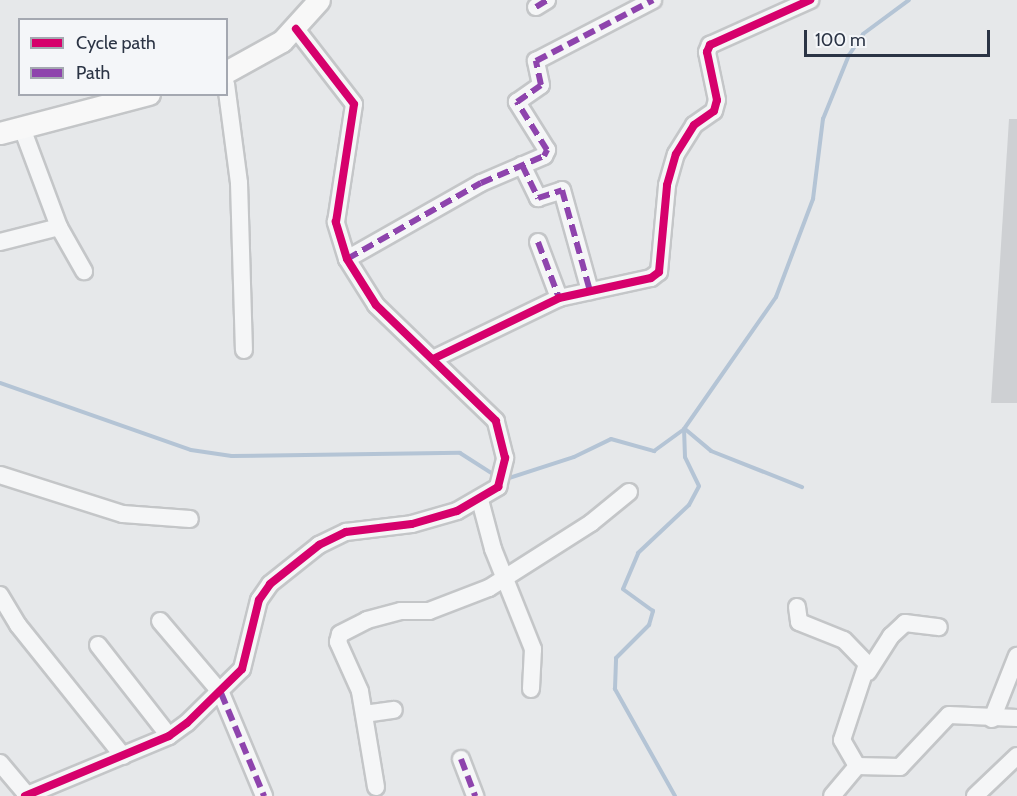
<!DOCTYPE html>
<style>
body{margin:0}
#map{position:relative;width:1017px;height:796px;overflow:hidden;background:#e6e8ea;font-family:Cabin,sans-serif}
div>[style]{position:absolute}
.stream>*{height:4px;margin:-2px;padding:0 2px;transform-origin:2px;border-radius:2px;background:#b4c4d5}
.building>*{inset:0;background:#ced0d3}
.roads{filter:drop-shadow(2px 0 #c4c6c8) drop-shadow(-2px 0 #c4c6c8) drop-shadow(0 2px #c4c6c8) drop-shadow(0 -2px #c4c6c8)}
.minor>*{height:16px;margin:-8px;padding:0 8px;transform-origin:8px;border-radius:8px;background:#f5f6f7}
.major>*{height:21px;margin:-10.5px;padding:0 10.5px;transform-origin:10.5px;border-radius:10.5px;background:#f8f8f8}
.quiet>*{height:6px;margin-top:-3px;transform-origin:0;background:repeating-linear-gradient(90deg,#8e44ad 0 12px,transparent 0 18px)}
.cycleway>*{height:8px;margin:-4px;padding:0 4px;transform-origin:4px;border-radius:4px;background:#d6006c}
span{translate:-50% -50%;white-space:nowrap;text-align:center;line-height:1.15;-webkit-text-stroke:4.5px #f4f6f9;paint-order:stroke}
.legend{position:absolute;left:18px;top:18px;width:210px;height:78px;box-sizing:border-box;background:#f4f6f9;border:2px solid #a4a8b1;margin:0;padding:8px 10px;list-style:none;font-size:18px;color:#2b3445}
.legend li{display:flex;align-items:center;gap:12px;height:30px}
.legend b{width:30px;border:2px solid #a4a8b1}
.scale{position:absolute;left:804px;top:30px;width:186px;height:27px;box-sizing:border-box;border:3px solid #2b3445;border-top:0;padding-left:8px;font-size:18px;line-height:21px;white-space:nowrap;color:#2b3445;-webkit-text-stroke:4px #f4f6f9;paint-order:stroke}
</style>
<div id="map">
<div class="stream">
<div style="left:0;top:383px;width:202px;rotate:19.3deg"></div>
<div style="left:191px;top:450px;width:41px;rotate:8.3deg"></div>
<div style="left:232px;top:456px;width:228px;rotate:-0.8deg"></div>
<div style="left:460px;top:453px;width:43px;rotate:32.6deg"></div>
<div style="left:685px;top:429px;width:34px;rotate:40deg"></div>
<div style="left:711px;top:451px;width:98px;rotate:21.6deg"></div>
<div style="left:506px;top:479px;width:71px;rotate:-17.9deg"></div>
<div style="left:574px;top:457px;width:41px;rotate:-25.9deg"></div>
<div style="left:611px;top:439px;width:45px;rotate:15.6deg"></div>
<div style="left:654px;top:451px;width:37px;rotate:-36deg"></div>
<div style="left:684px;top:429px;width:161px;rotate:-55.1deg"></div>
<div style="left:776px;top:297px;width:105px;rotate:-69.3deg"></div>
<div style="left:813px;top:199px;width:81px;rotate:-82.9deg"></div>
<div style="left:823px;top:119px;width:69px;rotate:-67.9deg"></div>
<div style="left:849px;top:55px;width:25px;rotate:-56deg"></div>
<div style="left:863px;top:34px;width:57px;rotate:-36.5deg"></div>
<div style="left:675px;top:796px;width:123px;rotate:-119.3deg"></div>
<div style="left:615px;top:689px;width:31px;rotate:-88deg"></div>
<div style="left:616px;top:658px;width:47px;rotate:-45deg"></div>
<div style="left:649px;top:625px;width:15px;rotate:-74deg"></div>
<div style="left:653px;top:611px;width:37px;rotate:-144deg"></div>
<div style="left:623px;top:589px;width:39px;rotate:-67deg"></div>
<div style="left:638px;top:553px;width:70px;rotate:-43.3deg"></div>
<div style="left:689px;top:505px;width:21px;rotate:-62deg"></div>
<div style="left:699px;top:486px;width:32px;rotate:-116deg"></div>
<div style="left:685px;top:457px;width:28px;rotate:-92deg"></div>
</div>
<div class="building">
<div style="clip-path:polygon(1009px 119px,1017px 119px,1017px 403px,991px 403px)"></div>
</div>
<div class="roads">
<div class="minor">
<div style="left:536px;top:7px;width:13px;rotate:-32deg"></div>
<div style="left:226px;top:84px;width:100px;rotate:82.5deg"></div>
<div style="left:239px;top:183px;width:167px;rotate:88.3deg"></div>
<div style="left:22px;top:128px;width:106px;rotate:69.5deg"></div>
<div style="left:59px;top:227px;width:51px;rotate:60.4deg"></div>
<div style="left:522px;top:165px;width:37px;rotate:64deg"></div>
<div style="left:538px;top:198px;width:25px;rotate:-18deg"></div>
<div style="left:562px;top:190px;width:105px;rotate:74.5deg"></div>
<div style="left:0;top:242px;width:61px;rotate:-14.3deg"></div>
<div style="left:538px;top:242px;width:60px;rotate:69.4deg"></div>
<div style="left:347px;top:259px;width:154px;rotate:-29.6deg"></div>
<div style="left:481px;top:183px;width:69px;rotate:-23.2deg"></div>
<div style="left:544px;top:156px;width:7px;rotate:-63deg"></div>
<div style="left:547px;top:150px;width:57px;rotate:-122deg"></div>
<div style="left:517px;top:102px;width:29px;rotate:-35deg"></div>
<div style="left:541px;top:85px;width:25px;rotate:-102deg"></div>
<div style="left:536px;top:61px;width:132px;rotate:-27.5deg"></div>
<div style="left:433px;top:359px;width:140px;rotate:-25.8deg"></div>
<div style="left:559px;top:298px;width:94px;rotate:-12.3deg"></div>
<div style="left:651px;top:278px;width:10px;rotate:-37deg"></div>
<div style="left:659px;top:272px;width:87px;rotate:-84.7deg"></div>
<div style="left:667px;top:185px;width:32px;rotate:-74deg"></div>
<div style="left:676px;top:154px;width:34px;rotate:-58deg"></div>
<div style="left:694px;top:125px;width:24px;rotate:-35deg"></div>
<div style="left:714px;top:111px;width:11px;rotate:-75deg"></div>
<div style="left:717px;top:100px;width:49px;rotate:-101.8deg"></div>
<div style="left:707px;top:52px;width:8px;rotate:-67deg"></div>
<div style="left:710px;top:45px;width:110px;rotate:-24.2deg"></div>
<div style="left:0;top:475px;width:129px;rotate:17.6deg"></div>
<div style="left:123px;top:514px;width:67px;rotate:4.3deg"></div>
<div style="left:480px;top:500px;width:51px;rotate:75.1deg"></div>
<div style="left:493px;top:549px;width:108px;rotate:68.2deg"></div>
<div style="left:533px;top:649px;width:40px;rotate:92.9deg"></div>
<div style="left:0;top:595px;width:35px;rotate:59deg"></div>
<div style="left:18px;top:625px;width:168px;rotate:51.3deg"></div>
<div style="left:797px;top:607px;width:15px;rotate:82deg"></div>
<div style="left:799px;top:622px;width:48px;rotate:21.8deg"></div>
<div style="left:844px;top:640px;width:33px;rotate:46deg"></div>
<div style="left:867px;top:664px;width:80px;rotate:108.2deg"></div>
<div style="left:842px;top:740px;width:30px;rotate:60deg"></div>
<div style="left:160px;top:621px;width:94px;rotate:49.7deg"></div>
<div style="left:221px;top:693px;width:112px;rotate:67.3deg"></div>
<div style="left:98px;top:645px;width:115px;rotate:52deg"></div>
<div style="left:868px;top:672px;width:43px;rotate:-57.4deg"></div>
<div style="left:891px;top:636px;width:19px;rotate:-43deg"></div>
<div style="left:905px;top:623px;width:34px;rotate:7deg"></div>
<div style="left:364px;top:714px;width:30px;rotate:-8deg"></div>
<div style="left:992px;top:719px;width:68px;rotate:-68.4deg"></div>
<div style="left:461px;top:759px;width:40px;rotate:69deg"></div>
<div style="left:0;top:763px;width:42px;rotate:49.8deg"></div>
<div style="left:857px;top:766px;width:43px;rotate:1.3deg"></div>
<div style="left:900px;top:767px;width:71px;rotate:-46.7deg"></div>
<div style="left:949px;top:715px;width:68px;rotate:2.5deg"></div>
<div style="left:376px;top:787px;width:97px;rotate:-99.5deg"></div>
<div style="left:360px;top:691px;width:54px;rotate:-114.2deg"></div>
<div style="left:338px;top:642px;width:8px;rotate:-76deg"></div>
<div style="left:340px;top:634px;width:30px;rotate:-27deg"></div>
<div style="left:367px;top:620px;width:35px;rotate:-15deg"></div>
<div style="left:401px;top:611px;width:28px"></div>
<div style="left:429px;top:611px;width:64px;rotate:-21deg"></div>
<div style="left:489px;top:588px;width:121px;rotate:-32.5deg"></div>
<div style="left:591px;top:523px;width:49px;rotate:-39.2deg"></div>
<div style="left:25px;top:796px;width:156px;rotate:-22.6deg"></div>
<div style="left:169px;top:736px;width:22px;rotate:-36deg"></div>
<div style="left:187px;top:723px;width:77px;rotate:-44.5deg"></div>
<div style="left:242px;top:669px;width:71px;rotate:-76.2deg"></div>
<div style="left:259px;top:600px;width:19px;rotate:-55deg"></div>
<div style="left:270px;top:584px;width:63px;rotate:-38.5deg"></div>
<div style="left:319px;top:545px;width:30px;rotate:-26deg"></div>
<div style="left:346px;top:532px;width:66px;rotate:-6.9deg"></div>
<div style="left:412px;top:524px;width:47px;rotate:-16.1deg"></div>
<div style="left:457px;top:511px;width:48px;rotate:-30.3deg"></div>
<div style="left:498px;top:487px;width:30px;rotate:-76deg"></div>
<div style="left:505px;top:458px;width:38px;rotate:-104deg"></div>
<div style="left:496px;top:421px;width:167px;rotate:-136deg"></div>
<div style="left:376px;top:305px;width:54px;rotate:-122.2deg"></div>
<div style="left:347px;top:259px;width:39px;rotate:-107deg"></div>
<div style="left:336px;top:222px;width:119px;rotate:-81.3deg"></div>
<div style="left:354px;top:104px;width:95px;rotate:-127.7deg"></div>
<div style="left:832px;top:796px;width:39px;rotate:-50deg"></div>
<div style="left:975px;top:796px;width:58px;rotate:-43.6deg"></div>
</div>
<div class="major">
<div style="left:226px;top:72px;width:64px;rotate:-29deg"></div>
<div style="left:282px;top:41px;width:55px;rotate:-47.9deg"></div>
<div style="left:0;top:133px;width:154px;rotate:-14.7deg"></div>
</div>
</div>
<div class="quiet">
<div style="left:536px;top:7px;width:13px;rotate:-32deg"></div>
<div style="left:522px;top:165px;width:37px;rotate:64deg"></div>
<div style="left:538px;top:198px;width:25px;rotate:-18deg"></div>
<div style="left:562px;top:190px;width:105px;rotate:74.5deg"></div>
<div style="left:538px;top:242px;width:60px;rotate:69.4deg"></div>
<div style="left:347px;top:259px;width:154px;rotate:-29.6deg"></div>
<div style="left:481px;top:183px;width:69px;rotate:-23.2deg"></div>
<div style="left:544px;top:156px;width:7px;rotate:-63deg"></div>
<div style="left:547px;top:150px;width:57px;rotate:-122deg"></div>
<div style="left:517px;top:102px;width:29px;rotate:-35deg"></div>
<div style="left:541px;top:85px;width:25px;rotate:-102deg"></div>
<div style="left:536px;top:61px;width:132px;rotate:-27.5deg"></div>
<div style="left:221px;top:693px;width:112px;rotate:67.3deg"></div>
<div style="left:461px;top:759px;width:40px;rotate:69deg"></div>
</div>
<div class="cycleway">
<div style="left:433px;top:359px;width:140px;rotate:-25.8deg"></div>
<div style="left:559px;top:298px;width:94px;rotate:-12.3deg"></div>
<div style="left:651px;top:278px;width:10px;rotate:-37deg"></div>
<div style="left:659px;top:272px;width:87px;rotate:-84.7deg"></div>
<div style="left:667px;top:185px;width:32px;rotate:-74deg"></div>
<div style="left:676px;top:154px;width:34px;rotate:-58deg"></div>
<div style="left:694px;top:125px;width:24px;rotate:-35deg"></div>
<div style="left:714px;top:111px;width:11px;rotate:-75deg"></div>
<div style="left:717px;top:100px;width:49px;rotate:-101.8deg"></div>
<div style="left:707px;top:52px;width:8px;rotate:-67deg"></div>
<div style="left:710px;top:45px;width:110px;rotate:-24.2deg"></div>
<div style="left:25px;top:796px;width:156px;rotate:-22.6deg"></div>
<div style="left:169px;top:736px;width:22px;rotate:-36deg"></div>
<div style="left:187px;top:723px;width:77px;rotate:-44.5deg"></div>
<div style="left:242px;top:669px;width:71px;rotate:-76.2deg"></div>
<div style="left:259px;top:600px;width:19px;rotate:-55deg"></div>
<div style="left:270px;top:584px;width:63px;rotate:-38.5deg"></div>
<div style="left:319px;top:545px;width:30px;rotate:-26deg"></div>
<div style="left:346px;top:532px;width:66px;rotate:-6.9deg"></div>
<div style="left:412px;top:524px;width:47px;rotate:-16.1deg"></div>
<div style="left:457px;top:511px;width:48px;rotate:-30.3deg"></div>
<div style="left:498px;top:487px;width:30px;rotate:-76deg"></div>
<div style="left:505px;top:458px;width:38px;rotate:-104deg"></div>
<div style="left:496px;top:421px;width:167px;rotate:-136deg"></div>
<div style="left:376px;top:305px;width:54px;rotate:-122.2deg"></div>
<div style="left:347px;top:259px;width:39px;rotate:-107deg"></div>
<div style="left:336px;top:222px;width:119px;rotate:-81.3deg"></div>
<div style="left:354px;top:104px;width:95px;rotate:-127.7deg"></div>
</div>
<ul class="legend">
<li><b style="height:8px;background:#d6006c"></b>Cycle path</li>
<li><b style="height:8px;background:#8e44ad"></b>Path</li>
</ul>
<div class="scale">100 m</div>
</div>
